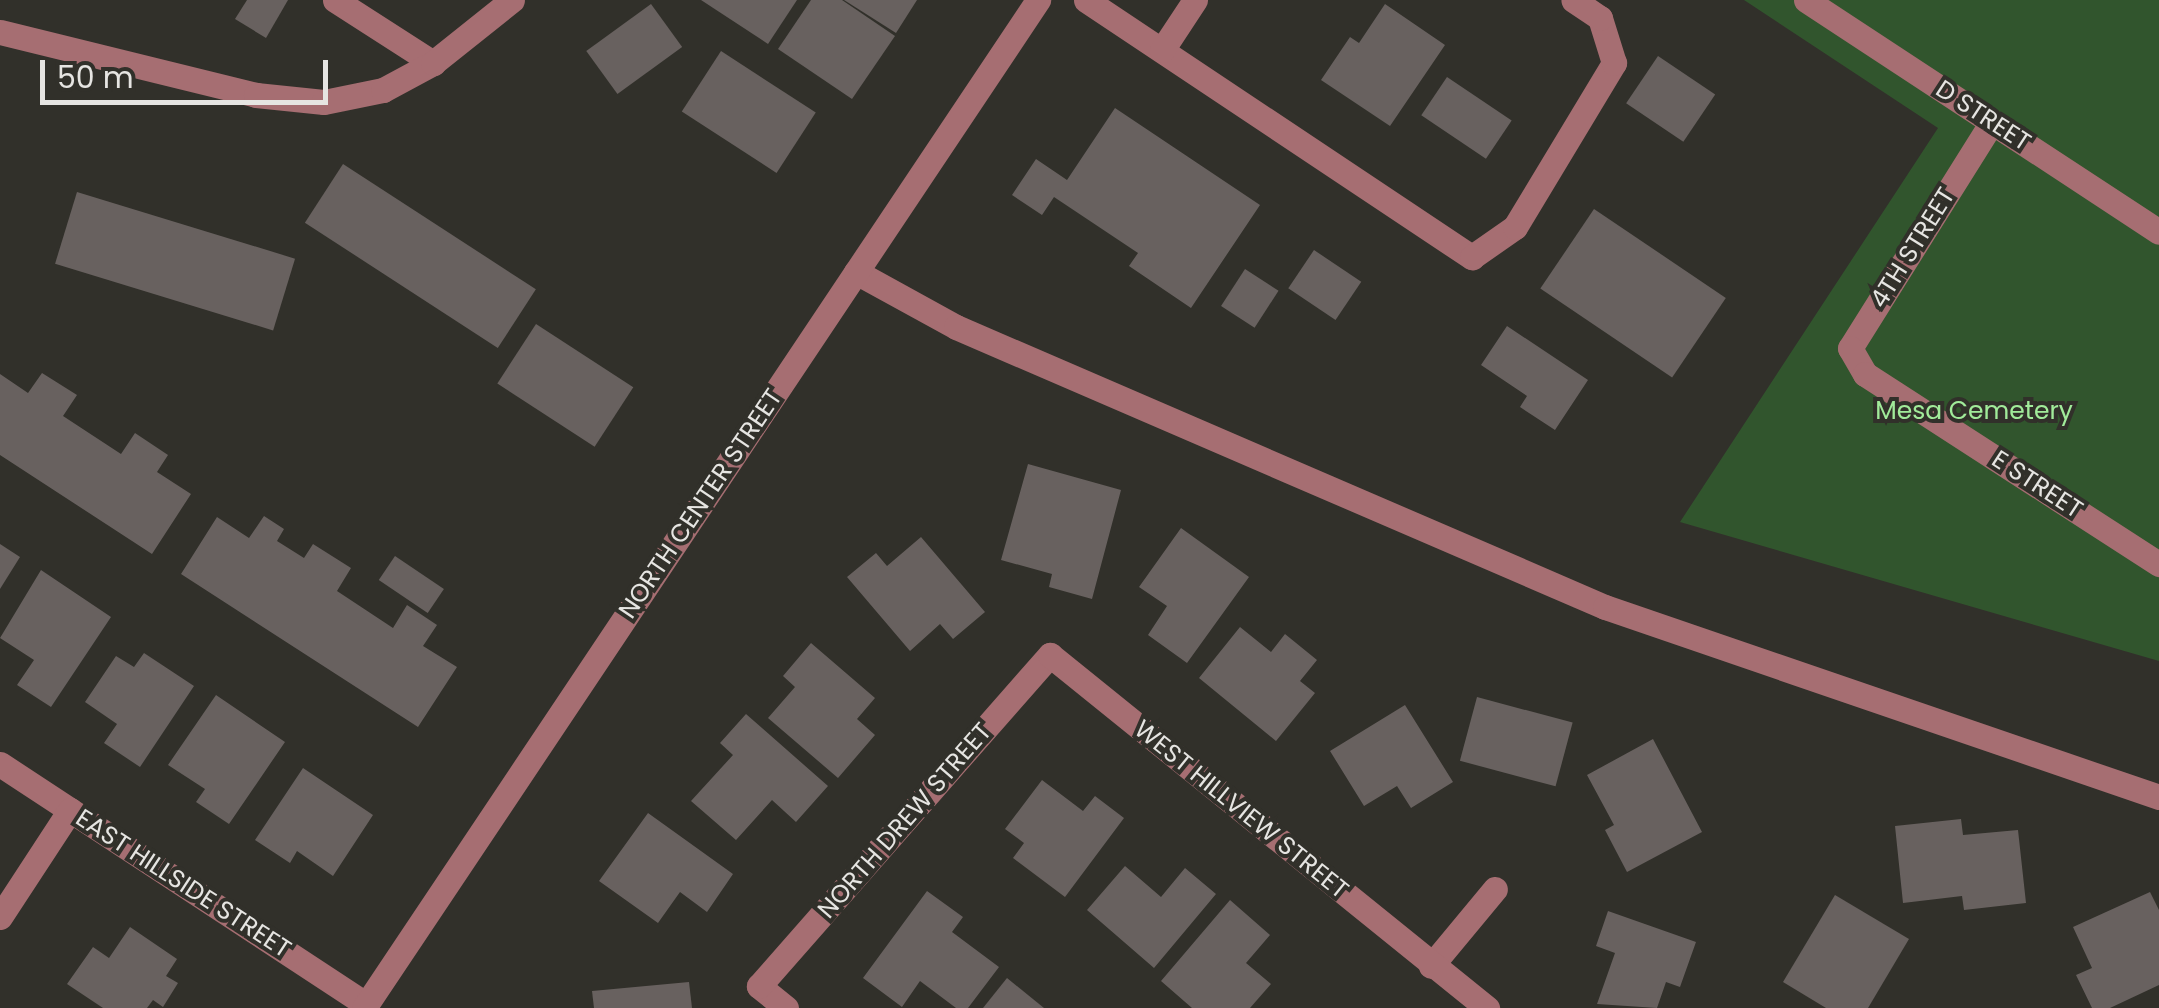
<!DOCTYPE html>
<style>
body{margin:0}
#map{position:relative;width:2159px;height:1008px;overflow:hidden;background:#31302a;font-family:Poppins,sans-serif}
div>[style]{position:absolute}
.green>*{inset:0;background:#31552d}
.building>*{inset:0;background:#68615f;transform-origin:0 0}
.minor>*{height:25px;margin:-12.5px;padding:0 12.5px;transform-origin:12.5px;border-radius:12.5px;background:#a66e72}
span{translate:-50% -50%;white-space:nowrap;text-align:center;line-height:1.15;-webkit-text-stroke:8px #31302a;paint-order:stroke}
.street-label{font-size:25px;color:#e6e5e2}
.park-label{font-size:25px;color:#a1eb9a}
.scale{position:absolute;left:40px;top:60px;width:288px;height:45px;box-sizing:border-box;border:5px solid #e6e5e2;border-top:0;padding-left:12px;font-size:30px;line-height:35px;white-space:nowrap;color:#e6e5e2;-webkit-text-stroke:8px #31302a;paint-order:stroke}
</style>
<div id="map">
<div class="green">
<div style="clip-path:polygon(1744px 0,2159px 0,2159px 661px,1680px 522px,1938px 128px)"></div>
</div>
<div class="building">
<div style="clip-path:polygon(247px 0,288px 0,266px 38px,235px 19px)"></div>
<div style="clip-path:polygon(701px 0,797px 0,768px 44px)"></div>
<div style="clip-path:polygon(811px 0,842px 0,895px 36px,852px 99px,778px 49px)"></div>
<div style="clip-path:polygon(844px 0,917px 0,896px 33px)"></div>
<div style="left:651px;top:4px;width:53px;height:80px;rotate:54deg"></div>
<div style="clip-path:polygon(1385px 4px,1445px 45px,1390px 126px,1321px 80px,1350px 37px,1359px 43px)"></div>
<div style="left:721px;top:51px;width:113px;height:72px;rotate:33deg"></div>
<div style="left:1658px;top:56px;width:69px;height:57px;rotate:34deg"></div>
<div style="left:1447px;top:77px;width:78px;height:46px;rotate:34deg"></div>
<div style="clip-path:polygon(1115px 108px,1260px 205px,1191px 308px,1129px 266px,1138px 253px,1054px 197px,1042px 215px,1012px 195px,1036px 159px,1067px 180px)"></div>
<div style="left:343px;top:164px;width:230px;height:70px;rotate:33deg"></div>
<div style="left:77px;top:192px;width:228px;height:75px;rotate:17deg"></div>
<div style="left:1594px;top:209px;width:159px;height:96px;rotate:34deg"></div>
<div style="left:1314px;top:250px;width:57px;height:46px;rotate:34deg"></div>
<div style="left:1245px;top:269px;width:40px;height:44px;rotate:33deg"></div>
<div style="left:536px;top:324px;width:116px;height:71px;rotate:33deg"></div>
<div style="clip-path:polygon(1507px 326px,1588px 380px,1555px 430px,1520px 407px,1527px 396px,1481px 365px)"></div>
<div style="clip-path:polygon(42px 373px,77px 395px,63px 416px,121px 454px,135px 433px,168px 455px,157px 472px,191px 494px,152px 554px,0 455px,0 374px,28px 393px)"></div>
<div style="clip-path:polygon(1028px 464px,1121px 490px,1092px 599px,1049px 587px,1052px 574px,1001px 560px)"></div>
<div style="clip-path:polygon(264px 516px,284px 529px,277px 541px,304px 558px,313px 544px,351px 568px,337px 591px,393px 628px,407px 605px,437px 625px,423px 646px,457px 667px,418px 727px,181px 574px,217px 517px,249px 538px)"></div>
<div style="clip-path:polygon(1181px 528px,1249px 577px,1187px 663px,1148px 635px,1167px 606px,1139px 587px)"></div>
<div style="clip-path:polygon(921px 537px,985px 612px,953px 639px,940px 624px,910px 651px,847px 577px,876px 553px,887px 566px)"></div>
<div style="clip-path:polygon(0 544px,20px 557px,0 589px)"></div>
<div style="left:395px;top:556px;width:59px;height:29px;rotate:34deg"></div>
<div style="clip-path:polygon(41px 570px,111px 617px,51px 707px,17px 685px,34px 660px,0 638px)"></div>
<div style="clip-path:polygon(1240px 627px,1271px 652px,1285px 634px,1317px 660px,1300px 681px,1315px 693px,1276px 741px,1199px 678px)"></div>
<div style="clip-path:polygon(811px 643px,875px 698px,857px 719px,875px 735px,838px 778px,768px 718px,795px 687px,783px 676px)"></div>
<div style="clip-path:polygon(144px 653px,194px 686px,140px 767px,104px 743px,117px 724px,85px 702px,116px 656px,134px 667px)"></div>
<div style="clip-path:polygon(216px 695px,285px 742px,229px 824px,196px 802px,205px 789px,168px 765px)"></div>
<div style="left:1477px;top:697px;width:99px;height:66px;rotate:15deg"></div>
<div style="clip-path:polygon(1405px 705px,1453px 782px,1411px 808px,1397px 786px,1364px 806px,1330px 751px)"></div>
<div style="clip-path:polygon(746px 714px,828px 786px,796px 822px,772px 800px,736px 840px,691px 801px,733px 755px,720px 743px)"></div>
<div style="clip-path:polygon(1653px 739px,1702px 832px,1627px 872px,1605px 830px,1614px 825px,1587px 775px)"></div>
<div style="clip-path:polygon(303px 768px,373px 815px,333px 876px,297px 851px,290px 863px,255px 840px)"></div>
<div style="clip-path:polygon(1042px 780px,1083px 811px,1095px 796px,1124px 818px,1065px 897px,1013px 858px,1024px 843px,1005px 829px)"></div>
<div style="clip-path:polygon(648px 813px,733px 874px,707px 912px,680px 892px,658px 923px,599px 881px)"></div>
<div style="clip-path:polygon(1961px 819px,1963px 835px,2018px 830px,2026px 903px,1964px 910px,1962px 896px,1903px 903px,1895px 826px)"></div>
<div style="clip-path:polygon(1125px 866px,1161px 897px,1185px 868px,1216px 894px,1154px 968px,1087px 910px)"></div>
<div style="clip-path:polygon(927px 891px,963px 917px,952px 932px,999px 967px,968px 1008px,956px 1008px,920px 981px,902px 1007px,863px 978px)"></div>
<div style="clip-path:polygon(2150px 892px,2159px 910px,2159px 985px,2110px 1008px,2092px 1008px,2076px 975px,2092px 968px,2073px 927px)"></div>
<div style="clip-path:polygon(1835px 895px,1909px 939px,1868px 1008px,1826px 1008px,1783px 982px)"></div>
<div style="clip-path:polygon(1230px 900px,1270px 935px,1246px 963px,1271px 984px,1250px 1008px,1192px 1008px,1161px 981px)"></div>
<div style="clip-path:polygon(1608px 911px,1696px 942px,1680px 987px,1666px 982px,1657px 1008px,1597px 1004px,1615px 953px,1596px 946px)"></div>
<div style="clip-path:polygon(130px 927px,177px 959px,166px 976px,178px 983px,163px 1007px,153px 1000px,147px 1008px,103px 1008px,67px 984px,93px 947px,109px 958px)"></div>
<div style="clip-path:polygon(1007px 978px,1044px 1008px,983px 1008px)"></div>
<div style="clip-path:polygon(689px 982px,692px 1008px,594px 1008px,592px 991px)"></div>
</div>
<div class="minor">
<div style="left:335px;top:0;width:117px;rotate:32.7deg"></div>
<div style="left:1086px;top:0;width:464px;rotate:33.7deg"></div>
<div style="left:1472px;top:257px;width:52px;rotate:-34.9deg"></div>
<div style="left:1515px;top:227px;width:192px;rotate:-58.9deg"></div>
<div style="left:1614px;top:63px;width:47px;rotate:-107.3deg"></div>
<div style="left:1600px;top:18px;width:32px;rotate:-146deg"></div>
<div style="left:1806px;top:0;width:422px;rotate:33.3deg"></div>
<div style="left:0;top:32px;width:264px;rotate:13.8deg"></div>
<div style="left:256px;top:95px;width:68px;rotate:5.9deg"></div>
<div style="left:324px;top:102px;width:60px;rotate:-11.5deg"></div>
<div style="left:383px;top:90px;width:57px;rotate:-28.4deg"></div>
<div style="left:433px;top:63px;width:101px;rotate:-38.6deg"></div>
<div style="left:1162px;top:50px;width:60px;rotate:-56.6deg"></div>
<div style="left:1992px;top:122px;width:267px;rotate:122.1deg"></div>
<div style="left:1850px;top:348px;width:30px;rotate:60deg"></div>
<div style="left:1865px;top:374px;width:350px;rotate:32.9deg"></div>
<div style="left:856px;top:272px;width:114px;rotate:28.8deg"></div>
<div style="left:956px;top:327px;width:707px;rotate:23.34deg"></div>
<div style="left:1605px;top:607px;width:586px;rotate:18.93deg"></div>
<div style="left:0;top:764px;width:438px;rotate:33.3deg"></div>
<div style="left:0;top:917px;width:128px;rotate:-56.8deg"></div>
<div style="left:1431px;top:966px;width:100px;rotate:-50.3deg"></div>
<div style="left:364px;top:1008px;width:1213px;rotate:-56.23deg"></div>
<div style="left:786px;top:1008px;width:35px;rotate:-141deg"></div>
<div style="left:759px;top:986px;width:441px;rotate:-48.7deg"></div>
<div style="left:1050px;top:655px;width:562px;rotate:38.93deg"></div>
</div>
<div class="street-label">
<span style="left:1983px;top:116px;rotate:33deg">D STREET</span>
<span style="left:1913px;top:248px;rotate:-58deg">4TH STREET</span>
<span style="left:2037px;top:485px;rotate:33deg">E STREET</span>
<span style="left:701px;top:504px;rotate:-56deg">NORTH CENTER STREET</span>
<span style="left:1241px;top:810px;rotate:39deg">WEST HILLVIEW STREET</span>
<span style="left:905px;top:821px;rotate:-49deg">NORTH DREW STREET</span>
<span style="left:183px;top:884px;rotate:33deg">EAST HILLSIDE STREET</span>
</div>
<div class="park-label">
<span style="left:1974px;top:411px">Mesa Cemetery</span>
</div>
<div class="scale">50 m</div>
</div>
